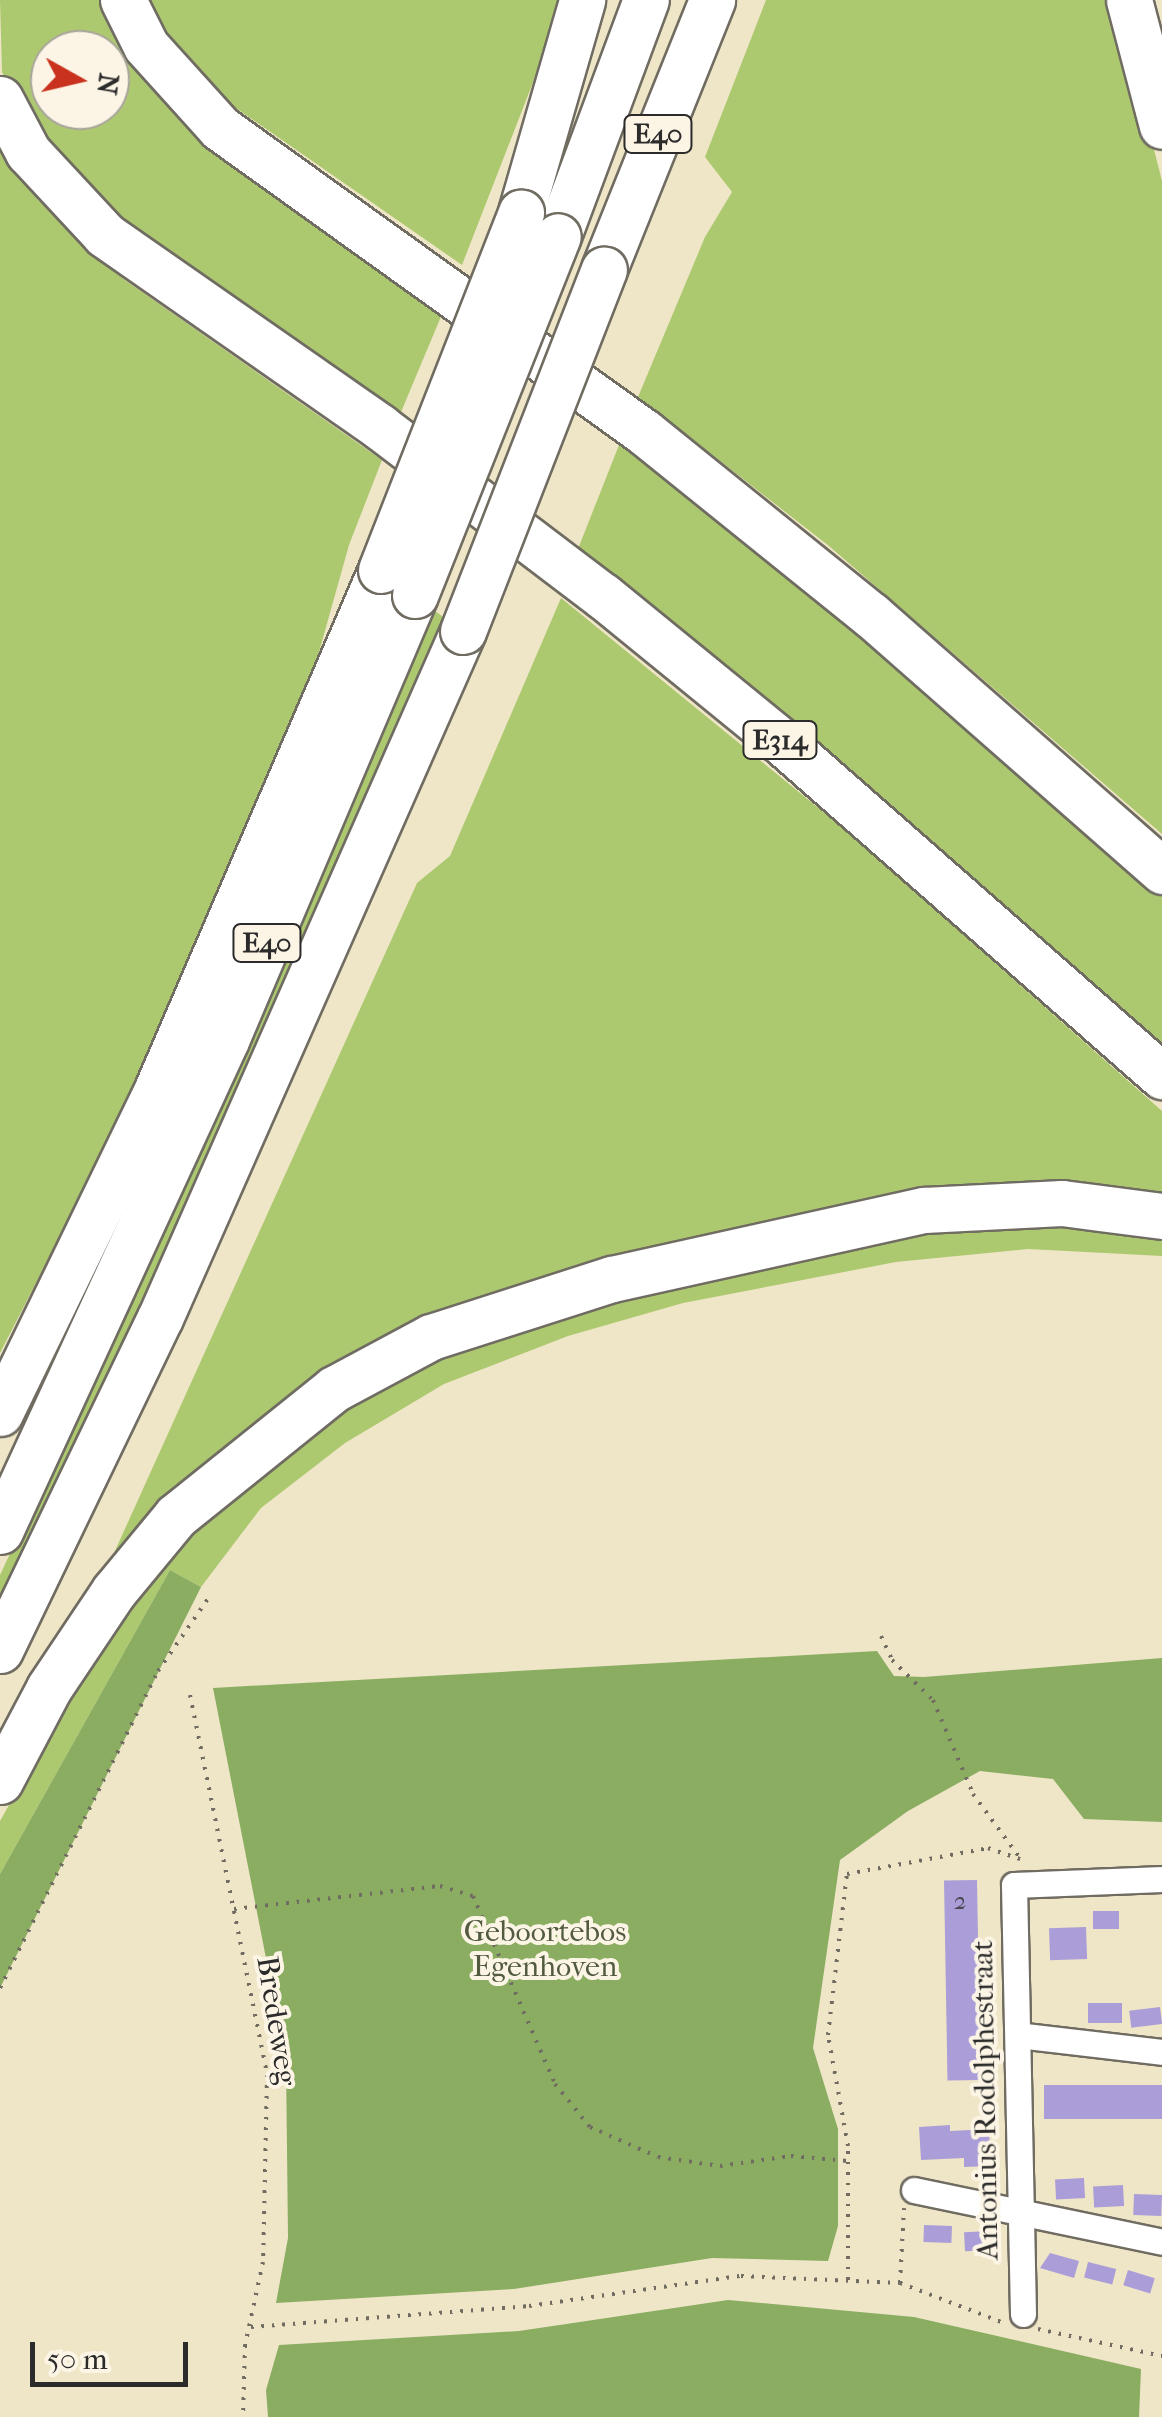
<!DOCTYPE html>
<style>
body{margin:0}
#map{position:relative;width:1162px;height:2417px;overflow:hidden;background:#efe5c7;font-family:"IM FELL French Canon",serif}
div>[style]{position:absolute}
.green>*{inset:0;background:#adc970}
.forest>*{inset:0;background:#8aad62}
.building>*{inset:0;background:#ab9ed8;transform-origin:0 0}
.path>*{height:4px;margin-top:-2px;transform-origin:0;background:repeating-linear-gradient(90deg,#706c62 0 2.5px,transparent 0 10.5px)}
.roads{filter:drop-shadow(2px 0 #706c62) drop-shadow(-2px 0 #706c62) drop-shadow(0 2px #706c62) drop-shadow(0 -2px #706c62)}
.street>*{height:25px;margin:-12.5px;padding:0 12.5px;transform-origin:12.5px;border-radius:12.5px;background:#fff}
.highway>*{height:45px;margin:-22.5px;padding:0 22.5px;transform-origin:22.5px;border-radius:22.5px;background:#fff}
.bridges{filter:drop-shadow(2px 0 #706c62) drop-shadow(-2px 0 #706c62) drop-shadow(0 2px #706c62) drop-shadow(0 -2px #706c62)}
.highway-bridge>*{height:45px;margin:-22.5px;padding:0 22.5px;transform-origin:22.5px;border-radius:22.5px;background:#fff}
span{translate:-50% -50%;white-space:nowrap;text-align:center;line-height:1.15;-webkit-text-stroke:8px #fcf5e5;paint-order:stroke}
.number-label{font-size:25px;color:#4b4856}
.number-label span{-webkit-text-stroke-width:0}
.shield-label span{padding:2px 8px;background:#fcf5e5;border:2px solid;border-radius:8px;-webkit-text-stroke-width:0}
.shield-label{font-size:28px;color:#2b2b2b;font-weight:700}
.park-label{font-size:30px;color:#525a40}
.street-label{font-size:30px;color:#2b2b2b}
.north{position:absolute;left:30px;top:30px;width:100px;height:100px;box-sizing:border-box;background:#fcf5e5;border:2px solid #a8a49b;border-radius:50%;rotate:98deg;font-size:28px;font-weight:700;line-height:40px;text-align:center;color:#2b2b2b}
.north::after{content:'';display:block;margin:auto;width:35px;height:45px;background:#c8321e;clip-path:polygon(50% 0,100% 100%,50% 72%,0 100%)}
.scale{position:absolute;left:30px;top:2342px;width:158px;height:45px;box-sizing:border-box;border:5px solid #2b2b2b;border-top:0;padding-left:12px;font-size:30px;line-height:35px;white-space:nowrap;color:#2b2b2b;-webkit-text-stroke:8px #fcf5e5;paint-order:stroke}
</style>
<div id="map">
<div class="green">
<div style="clip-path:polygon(evenodd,0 0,111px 0,445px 307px,396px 424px,90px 204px,39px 146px,2px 72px,0 0,50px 50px,110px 50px,110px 110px,50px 110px,50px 50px)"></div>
<div style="clip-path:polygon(147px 0,565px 0,462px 265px,197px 81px)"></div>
<div style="clip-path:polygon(766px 0,1116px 0,1162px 181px,1162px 834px,829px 546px,638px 397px,705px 237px,732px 192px,705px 157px)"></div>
<div style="clip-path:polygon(0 142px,38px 200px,122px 278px,382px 460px,349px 545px,300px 720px,156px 1049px,0 1353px)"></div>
<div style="clip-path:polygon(621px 440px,862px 633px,1162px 893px,1162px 1055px,574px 559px)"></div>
<div style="clip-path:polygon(561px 598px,843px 828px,1162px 1111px,1162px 1200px,1091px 1189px,466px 1309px,100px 1584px,417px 883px,450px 856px)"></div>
<div style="clip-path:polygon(435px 611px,446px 619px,259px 1060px,0 1606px,0 1575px,244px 1052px)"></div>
<div style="clip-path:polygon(1053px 1220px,1162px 1235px,1162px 1256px,1028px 1249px,896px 1262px,683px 1303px,568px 1336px,444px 1384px,345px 1443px,261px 1508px,201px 1587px,170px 1570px,0 1874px,0 1821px,86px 1668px,161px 1565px,247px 1475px,329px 1414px,490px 1332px,884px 1233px)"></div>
</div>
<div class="forest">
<div style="clip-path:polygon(170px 1570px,201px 1587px,0 1988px,0 1874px)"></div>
<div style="clip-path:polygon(877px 1651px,894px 1676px,924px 1677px,1162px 1658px,1162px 1822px,1084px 1819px,1053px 1779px,980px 1771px,908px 1811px,840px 1860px,813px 2048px,838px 2129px,838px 2226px,828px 2261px,712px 2258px,514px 2289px,276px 2303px,288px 2238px,286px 2060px,213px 1688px)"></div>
<div style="clip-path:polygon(728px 2300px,914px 2317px,1141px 2369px,1139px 2417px,268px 2417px,266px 2390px,279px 2345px,519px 2331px)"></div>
</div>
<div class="building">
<div style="left:977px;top:1880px;width:200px;height:33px;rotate:89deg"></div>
<div style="left:1093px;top:1911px;width:26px;height:18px"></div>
<div style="left:1086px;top:1927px;width:32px;height:37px;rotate:88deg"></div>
<div style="left:1088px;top:2003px;width:34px;height:20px"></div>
<div style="left:1160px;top:2007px;width:17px;height:31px;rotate:83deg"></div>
<div style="left:1162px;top:2085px;width:34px;height:118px;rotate:90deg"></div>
<div style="clip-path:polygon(950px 2125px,950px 2131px,989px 2129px,991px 2166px,964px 2167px,964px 2158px,921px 2160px,919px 2127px)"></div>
<div style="left:1084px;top:2178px;width:20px;height:29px;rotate:87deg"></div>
<div style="left:1123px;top:2185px;width:21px;height:30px;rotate:87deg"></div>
<div style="left:1134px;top:2194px;width:28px;height:21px;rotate:2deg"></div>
<div style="left:924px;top:2225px;width:28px;height:17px;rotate:2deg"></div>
<div style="left:990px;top:2231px;width:19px;height:26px;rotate:87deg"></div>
<div style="clip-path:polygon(1050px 2253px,1079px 2261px,1074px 2278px,1040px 2268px)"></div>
<div style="left:1088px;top:2262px;width:29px;height:16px;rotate:14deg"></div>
<div style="left:1128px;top:2270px;width:28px;height:16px;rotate:17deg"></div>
</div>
<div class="path">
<div style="left:881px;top:1636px;width:26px;rotate:65deg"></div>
<div style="left:892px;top:1660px;width:57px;rotate:44.3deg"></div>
<div style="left:933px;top:1700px;width:102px;rotate:66.9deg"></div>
<div style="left:973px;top:1794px;width:79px;rotate:53.7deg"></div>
<div style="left:190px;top:1695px;width:388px;rotate:78.5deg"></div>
<div style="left:267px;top:2075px;width:187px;rotate:91.2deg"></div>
<div style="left:263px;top:2262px;width:85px;rotate:102.2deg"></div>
<div style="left:245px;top:2345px;width:72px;rotate:91.6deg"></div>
<div style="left:234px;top:1909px;width:207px;rotate:-6.4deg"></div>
<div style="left:440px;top:1886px;width:34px;rotate:17deg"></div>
<div style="left:473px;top:1896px;width:205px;rotate:66.4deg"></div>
<div style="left:555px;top:2084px;width:55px;rotate:50.9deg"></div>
<div style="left:590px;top:2127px;width:74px;rotate:23.8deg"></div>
<div style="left:658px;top:2157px;width:63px;rotate:8.3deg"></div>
<div style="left:720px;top:2166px;width:72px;rotate:-8deg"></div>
<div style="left:791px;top:2156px;width:57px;rotate:5deg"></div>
<div style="left:0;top:1988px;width:354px;rotate:-63.5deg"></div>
<div style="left:158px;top:1671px;width:91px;rotate:-55.3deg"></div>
<div style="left:848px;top:2280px;width:134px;rotate:-90deg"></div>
<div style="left:848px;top:2146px;width:113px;rotate:-100.2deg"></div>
<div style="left:828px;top:2035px;width:162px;rotate:-83.3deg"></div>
<div style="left:847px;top:1874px;width:143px;rotate:-10.4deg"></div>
<div style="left:988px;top:1848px;width:34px;rotate:19deg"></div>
<div style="left:900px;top:2283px;width:75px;rotate:-86.9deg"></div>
<div style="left:251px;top:2327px;width:279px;rotate:-4.3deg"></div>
<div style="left:529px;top:2306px;width:214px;rotate:-8.1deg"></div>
<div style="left:741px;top:2276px;width:159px;rotate:2.5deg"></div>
<div style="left:900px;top:2283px;width:111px;rotate:21deg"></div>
<div style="left:1038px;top:2329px;width:127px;rotate:12.3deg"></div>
</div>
<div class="roads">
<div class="street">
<div style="left:1018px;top:2035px;width:145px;rotate:6.7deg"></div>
<div style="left:914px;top:2190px;width:253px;rotate:11.8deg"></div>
<div style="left:1023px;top:2314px;width:429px;rotate:-91.2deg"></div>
<div style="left:1014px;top:1885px;width:148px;rotate:-2.3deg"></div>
</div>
<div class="highway">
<div style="left:123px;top:0;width:51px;rotate:63.4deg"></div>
<div style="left:146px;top:46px;width:110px;rotate:47.9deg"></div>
<div style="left:220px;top:128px;width:522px;rotate:35.64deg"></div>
<div style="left:644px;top:432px;width:292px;rotate:38.9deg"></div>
<div style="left:871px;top:615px;width:388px;rotate:41.3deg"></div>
<div style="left:1129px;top:0;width:130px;rotate:75.3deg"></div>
<div style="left:0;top:99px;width:60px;rotate:62.2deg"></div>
<div style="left:28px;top:152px;width:113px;rotate:47.1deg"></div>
<div style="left:105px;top:235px;width:335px;rotate:34.9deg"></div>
<div style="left:380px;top:427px;width:280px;rotate:37.2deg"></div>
<div style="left:603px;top:596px;width:232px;rotate:39.2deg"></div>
<div style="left:783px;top:743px;width:505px;rotate:41.3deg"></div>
<div style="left:521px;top:212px;width:221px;rotate:-73.9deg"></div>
<div style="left:558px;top:236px;width:252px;rotate:-69.6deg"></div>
<div style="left:604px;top:269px;width:290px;rotate:-68.1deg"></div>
<div style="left:0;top:1413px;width:362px;rotate:-64.1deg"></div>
<div style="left:158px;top:1087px;width:563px;rotate:-66.67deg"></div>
<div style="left:0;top:1531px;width:541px;rotate:-65.28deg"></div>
<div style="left:226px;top:1040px;width:483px;rotate:-67deg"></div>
<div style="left:0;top:1650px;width:369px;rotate:-64.3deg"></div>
<div style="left:160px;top:1318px;width:751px;rotate:-66.2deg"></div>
<div style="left:0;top:1781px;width:105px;rotate:-62.2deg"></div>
<div style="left:49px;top:1688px;width:117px;rotate:-56.2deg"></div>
<div style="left:114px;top:1591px;width:97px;rotate:-50.4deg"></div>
<div style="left:176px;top:1516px;width:203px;rotate:-38.8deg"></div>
<div style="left:334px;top:1389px;width:110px;rotate:-28.2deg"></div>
<div style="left:431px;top:1337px;width:190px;rotate:-17.8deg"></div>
<div style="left:612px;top:1279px;width:320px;rotate:-12.5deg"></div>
<div style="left:924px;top:1210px;width:138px;rotate:-2.9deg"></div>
<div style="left:1062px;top:1203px;width:101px;rotate:7.4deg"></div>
</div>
</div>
<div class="bridges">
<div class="highway-bridge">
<div style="left:381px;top:570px;width:384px;rotate:-68.6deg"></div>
<div style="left:415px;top:595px;width:386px;rotate:-68.3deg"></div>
<div style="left:463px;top:631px;width:388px;rotate:-68.7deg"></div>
</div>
</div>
<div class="number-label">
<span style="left:960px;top:1901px">2</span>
</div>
<div class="shield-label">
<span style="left:658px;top:134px">E40</span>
<span style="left:780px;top:740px">E314</span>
<span style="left:267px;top:943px">E40</span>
</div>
<div class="park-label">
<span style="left:545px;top:1949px">Geboortebos<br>Egenhoven</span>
</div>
<div class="street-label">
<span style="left:276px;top:2021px;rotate:81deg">Bredeweg</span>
<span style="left:986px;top:2100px;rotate:-91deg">Antonius Rodolphestraat</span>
</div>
<div class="north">N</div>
<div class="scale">50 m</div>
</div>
